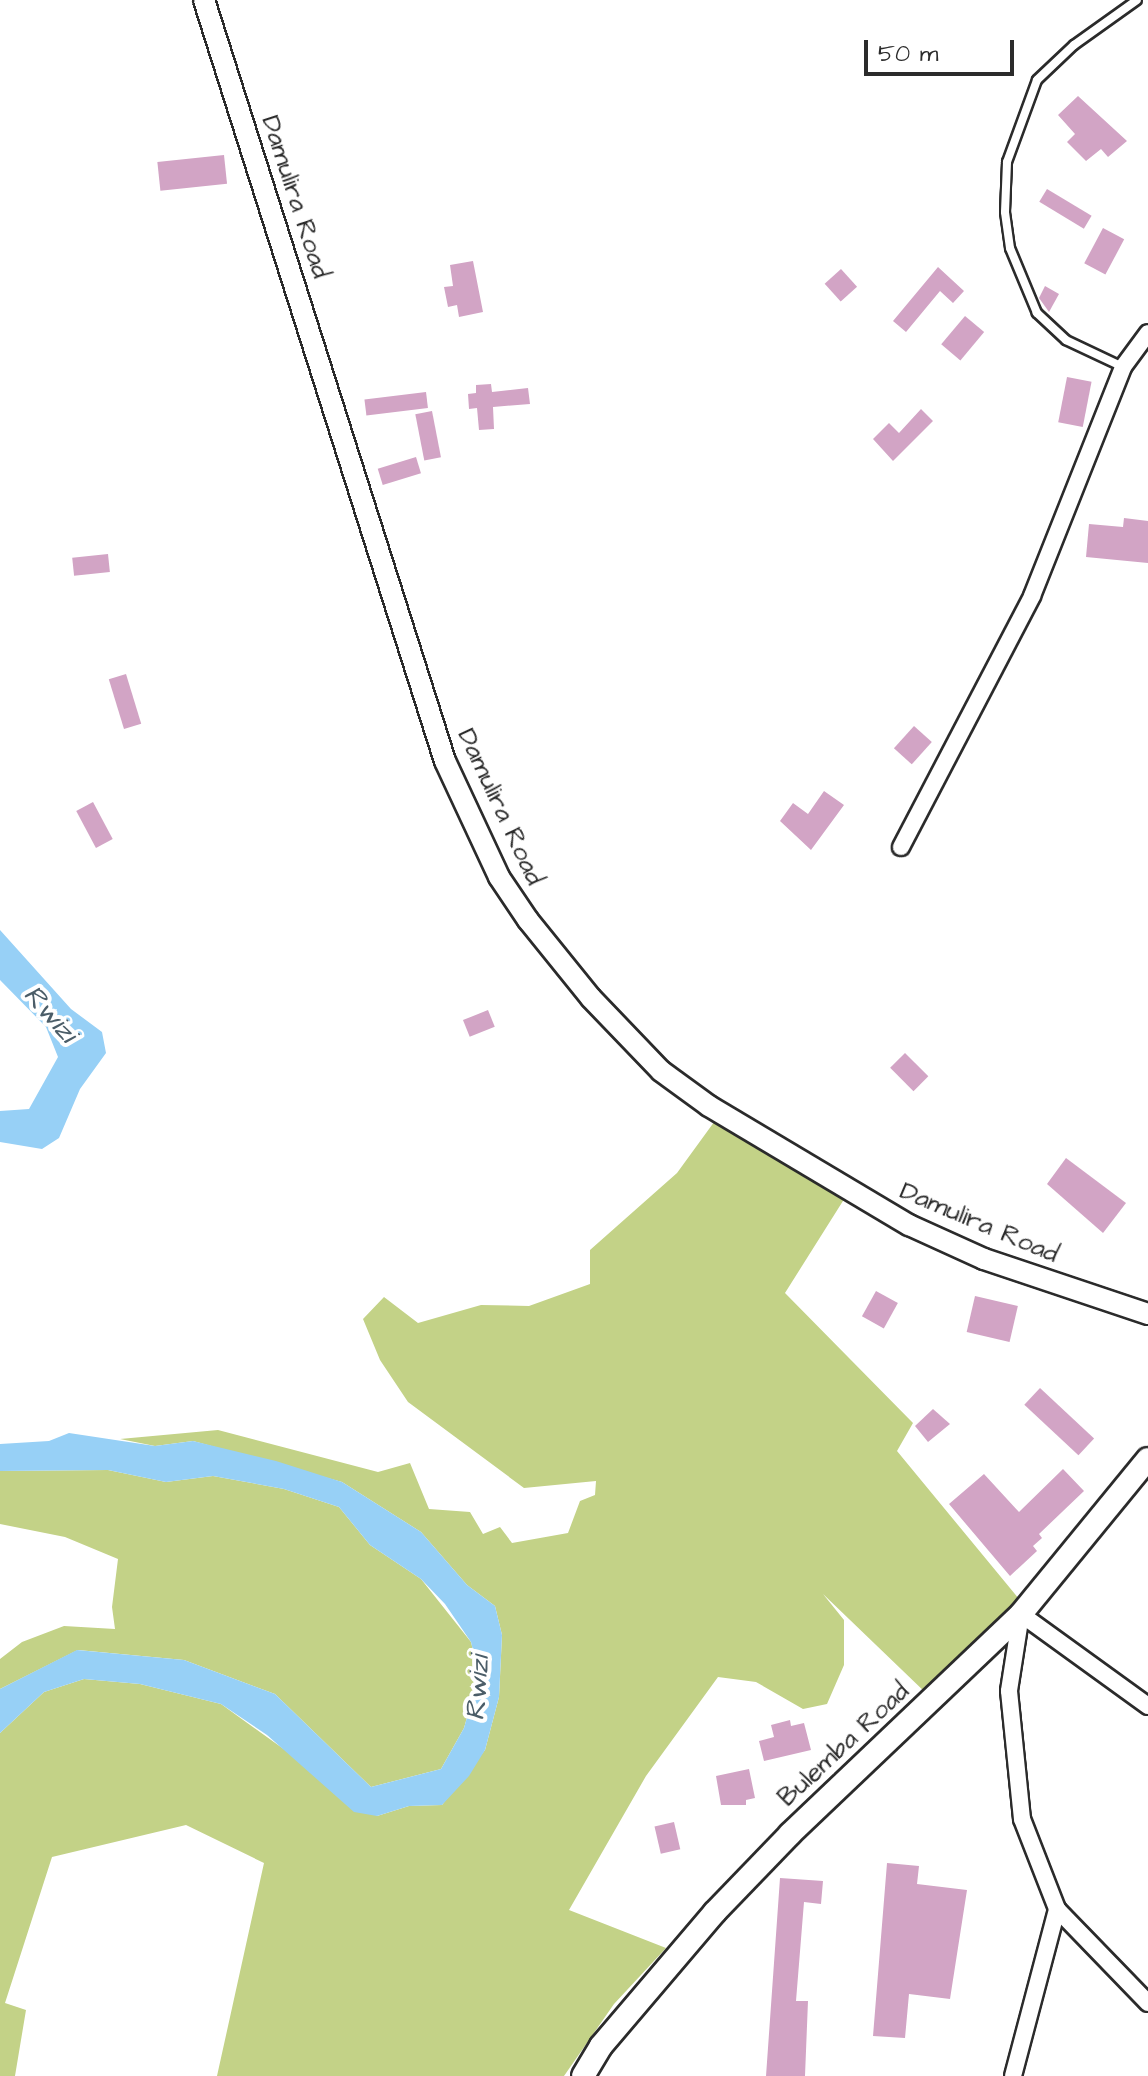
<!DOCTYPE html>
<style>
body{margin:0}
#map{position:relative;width:1148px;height:2076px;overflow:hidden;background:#fff;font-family:"Architects Daughter",sans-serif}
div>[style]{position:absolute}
.green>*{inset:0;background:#c3d287}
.water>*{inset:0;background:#97d0f6}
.building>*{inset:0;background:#d2a4c5;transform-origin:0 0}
.roads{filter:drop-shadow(2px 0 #2b2b2b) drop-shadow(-2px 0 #2b2b2b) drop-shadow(0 2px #2b2b2b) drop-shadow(0 -2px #2b2b2b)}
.service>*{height:8px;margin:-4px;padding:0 4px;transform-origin:4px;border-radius:4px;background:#fff}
.minor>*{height:16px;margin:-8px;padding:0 8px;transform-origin:8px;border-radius:8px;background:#fff}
.tertiary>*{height:20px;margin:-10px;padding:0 10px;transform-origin:10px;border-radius:10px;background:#fff}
.secondary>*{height:22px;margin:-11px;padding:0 11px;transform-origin:11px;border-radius:11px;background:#fff}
span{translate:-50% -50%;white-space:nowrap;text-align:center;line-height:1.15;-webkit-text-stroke:8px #fff;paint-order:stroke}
.street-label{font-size:26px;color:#2b2b2b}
.water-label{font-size:28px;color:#4b5d68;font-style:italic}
.scale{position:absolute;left:864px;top:40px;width:150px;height:36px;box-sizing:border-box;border:4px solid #2b2b2b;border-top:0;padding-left:10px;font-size:24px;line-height:28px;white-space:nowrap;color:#2b2b2b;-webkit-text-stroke:6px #fff;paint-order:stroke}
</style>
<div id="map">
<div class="green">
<div style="clip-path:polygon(717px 1118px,848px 1193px,785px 1293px,913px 1423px,897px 1451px,1019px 1599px,928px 1695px,823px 1594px,844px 1620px,844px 1665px,827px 1704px,803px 1709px,756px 1682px,718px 1677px,646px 1776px,569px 1910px,666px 1948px,614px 2004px,564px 2076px,217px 2076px,264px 1863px,186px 1825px,52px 1857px,5px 2003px,26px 2010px,15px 2076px,0 2076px,0 1733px,44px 1692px,84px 1679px,140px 1684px,221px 1704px,377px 1816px,409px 1806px,442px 1805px,485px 1750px,499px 1697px,502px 1635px,495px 1606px,467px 1585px,421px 1532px,342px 1482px,193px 1441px,155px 1446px,120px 1439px,218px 1430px,378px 1472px,410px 1463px,429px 1509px,470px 1512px,483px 1534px,500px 1527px,512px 1543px,568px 1533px,580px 1501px,595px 1495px,596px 1481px,524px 1488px,408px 1402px,380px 1360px,363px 1319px,384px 1297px,418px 1323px,481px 1305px,529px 1306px,590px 1284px,590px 1250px,677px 1173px)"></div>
<div style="clip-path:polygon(108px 1470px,166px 1482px,213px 1476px,284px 1489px,339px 1507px,370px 1545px,421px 1579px,471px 1642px,479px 1675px,464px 1728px,441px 1769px,371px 1787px,275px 1694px,184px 1660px,78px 1650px,0 1689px,0 1659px,22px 1642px,64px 1626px,115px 1629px,112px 1607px,118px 1559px,65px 1537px,0 1524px,0 1471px)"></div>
</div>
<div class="water">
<div style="clip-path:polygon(0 930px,71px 1009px,102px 1032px,106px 1053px,80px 1089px,59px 1138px,42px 1149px,0 1142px,0 1111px,29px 1109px,58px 1057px,46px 1027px,0 980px)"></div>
<div style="clip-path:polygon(69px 1433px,155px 1446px,193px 1441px,276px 1461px,342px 1482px,421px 1532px,467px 1585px,495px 1606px,502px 1635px,499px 1697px,485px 1750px,469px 1776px,442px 1805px,409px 1806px,377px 1816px,354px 1812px,267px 1735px,221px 1704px,140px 1684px,84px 1679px,44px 1692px,0 1733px,0 1689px,77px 1650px,184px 1660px,275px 1694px,371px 1787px,441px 1769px,464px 1728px,479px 1675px,471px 1642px,445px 1604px,421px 1579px,370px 1545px,339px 1507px,284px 1489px,213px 1476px,166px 1482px,108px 1470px,0 1471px,0 1444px,49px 1441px)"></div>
</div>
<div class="building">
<div style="clip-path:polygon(1078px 96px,1127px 141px,1108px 157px,1101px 149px,1086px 161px,1067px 142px,1075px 134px,1058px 115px)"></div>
<div style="left:224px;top:155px;width:29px;height:67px;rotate:84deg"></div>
<div style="left:1047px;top:189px;width:52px;height:15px;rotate:31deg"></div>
<div style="left:1103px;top:228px;width:24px;height:40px;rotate:28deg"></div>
<div style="clip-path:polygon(473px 261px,483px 312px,459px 317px,457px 305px,448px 307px,444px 287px,453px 286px,450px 265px)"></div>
<div style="clip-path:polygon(938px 267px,964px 291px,953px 303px,940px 291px,906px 332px,893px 321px)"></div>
<div style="left:841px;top:269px;width:24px;height:22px;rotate:48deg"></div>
<div style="clip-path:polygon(1045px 286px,1059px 294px,1049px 312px,1039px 298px)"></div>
<div style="left:965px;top:316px;width:25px;height:37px;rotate:40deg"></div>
<div style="left:1067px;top:377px;width:25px;height:46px;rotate:11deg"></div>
<div style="clip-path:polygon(491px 384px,492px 392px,528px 388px,530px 404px,493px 407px,494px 429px,479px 430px,477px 408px,469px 409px,468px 394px,476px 393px,476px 385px)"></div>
<div style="left:426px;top:392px;width:16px;height:62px;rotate:83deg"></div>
<div style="clip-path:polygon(921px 409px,933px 421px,893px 461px,873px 439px,889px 423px,899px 433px)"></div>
<div style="left:432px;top:411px;width:47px;height:17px;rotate:79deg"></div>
<div style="left:416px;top:457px;width:17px;height:40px;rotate:73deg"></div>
<div style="clip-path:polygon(1124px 518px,1148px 521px,1148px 563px,1086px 557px,1089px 524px,1123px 527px)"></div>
<div style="left:108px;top:554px;width:18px;height:36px;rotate:84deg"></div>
<div style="left:126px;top:674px;width:52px;height:18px;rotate:73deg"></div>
<div style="left:914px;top:726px;width:24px;height:30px;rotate:42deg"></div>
<div style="clip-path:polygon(824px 791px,844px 805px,811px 850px,780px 821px,793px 803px,808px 814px)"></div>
<div style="left:93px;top:802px;width:42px;height:19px;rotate:62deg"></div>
<div style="left:488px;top:1010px;width:18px;height:27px;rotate:68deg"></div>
<div style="left:905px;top:1053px;width:33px;height:21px;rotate:45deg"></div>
<div style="clip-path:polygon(1066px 1158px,1126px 1203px,1103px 1233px,1047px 1184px)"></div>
<div style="left:876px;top:1291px;width:25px;height:29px;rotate:29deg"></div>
<div style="left:975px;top:1296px;width:44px;height:37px;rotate:13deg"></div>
<div style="left:1040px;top:1388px;width:74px;height:23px;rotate:43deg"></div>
<div style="clip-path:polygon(933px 1409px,950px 1424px,928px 1442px,915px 1426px)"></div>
<div style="clip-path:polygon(1063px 1469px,1084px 1491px,1039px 1534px,1042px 1538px,1033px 1546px,1037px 1551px,1010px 1576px,949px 1504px,984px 1474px,1019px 1512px)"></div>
<div style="clip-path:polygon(790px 1720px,791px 1726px,804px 1723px,811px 1750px,764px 1761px,759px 1741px,774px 1737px,771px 1725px)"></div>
<div style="clip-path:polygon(749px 1769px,755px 1798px,746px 1800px,746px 1805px,721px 1805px,716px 1776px)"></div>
<div style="left:674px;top:1822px;width:28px;height:20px;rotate:77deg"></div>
<div style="clip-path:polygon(887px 1863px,919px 1866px,917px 1884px,967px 1890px,950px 1999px,909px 1994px,905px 2038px,873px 2036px)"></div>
<div style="clip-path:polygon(780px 1878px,823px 1881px,821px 1904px,804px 1902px,796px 2001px,808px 2001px,805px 2076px,766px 2076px)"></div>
</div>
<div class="roads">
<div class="service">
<div style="left:1123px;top:367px;width:63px;rotate:-154.7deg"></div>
<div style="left:1066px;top:340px;width:40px;rotate:-137deg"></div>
<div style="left:1037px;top:313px;width:70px;rotate:-112.6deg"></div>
<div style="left:1010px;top:248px;width:36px;rotate:-98deg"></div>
<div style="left:1005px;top:212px;width:50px;rotate:-87.7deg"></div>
<div style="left:1007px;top:162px;width:87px;rotate:-69.9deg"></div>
<div style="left:1037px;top:80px;width:51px;rotate:-43.4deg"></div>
<div style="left:1074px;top:45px;width:77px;rotate:-35.5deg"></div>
</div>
<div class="minor">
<div style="left:901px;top:847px;width:283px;rotate:-62.4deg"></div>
<div style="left:1032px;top:596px;width:246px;rotate:-68.3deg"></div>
<div style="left:1123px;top:367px;width:42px;rotate:-53.7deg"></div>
<div style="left:1148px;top:1706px;width:157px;rotate:-144.1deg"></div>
<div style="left:1021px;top:1614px;width:78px;rotate:98.9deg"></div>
<div style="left:1009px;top:1691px;width:129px;rotate:84.2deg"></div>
<div style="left:1022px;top:1819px;width:97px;rotate:68.7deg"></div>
<div style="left:1057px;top:1909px;width:131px;rotate:45.9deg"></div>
<div style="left:1013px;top:2076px;width:173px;rotate:-75.2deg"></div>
</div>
<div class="tertiary">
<div style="left:204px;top:0;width:798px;rotate:72.43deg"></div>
<div style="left:445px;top:761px;width:128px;rotate:65deg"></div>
<div style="left:499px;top:877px;width:52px;rotate:56deg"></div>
<div style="left:528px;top:920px;width:100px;rotate:51.1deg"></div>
<div style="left:591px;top:998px;width:101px;rotate:46.2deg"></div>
<div style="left:661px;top:1071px;width:59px;rotate:36.1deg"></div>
<div style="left:709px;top:1106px;width:233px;rotate:30.8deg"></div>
<div style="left:909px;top:1225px;width:82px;rotate:24.4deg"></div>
<div style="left:984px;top:1259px;width:173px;rotate:18.5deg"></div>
</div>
<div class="secondary">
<div style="left:583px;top:2076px;width:35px;rotate:-59deg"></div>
<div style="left:601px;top:2046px;width:176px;rotate:-49.6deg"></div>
<div style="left:715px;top:1912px;width:108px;rotate:-46.1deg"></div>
<div style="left:790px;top:1834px;width:319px;rotate:-43.6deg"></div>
<div style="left:1021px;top:1614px;width:200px;rotate:-50.7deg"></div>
</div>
</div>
<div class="street-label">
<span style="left:295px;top:197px;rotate:72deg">Damulira Road</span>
<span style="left:500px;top:807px;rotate:65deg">Damulira Road</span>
<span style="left:979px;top:1223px;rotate:23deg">Damulira Road</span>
<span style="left:844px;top:1745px;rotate:-43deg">Bulemba Road</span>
</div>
<div class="water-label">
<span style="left:50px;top:1014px;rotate:49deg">Rwizi</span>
<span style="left:478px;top:1688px;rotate:-86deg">Rwizi</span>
</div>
<div class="scale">50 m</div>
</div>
